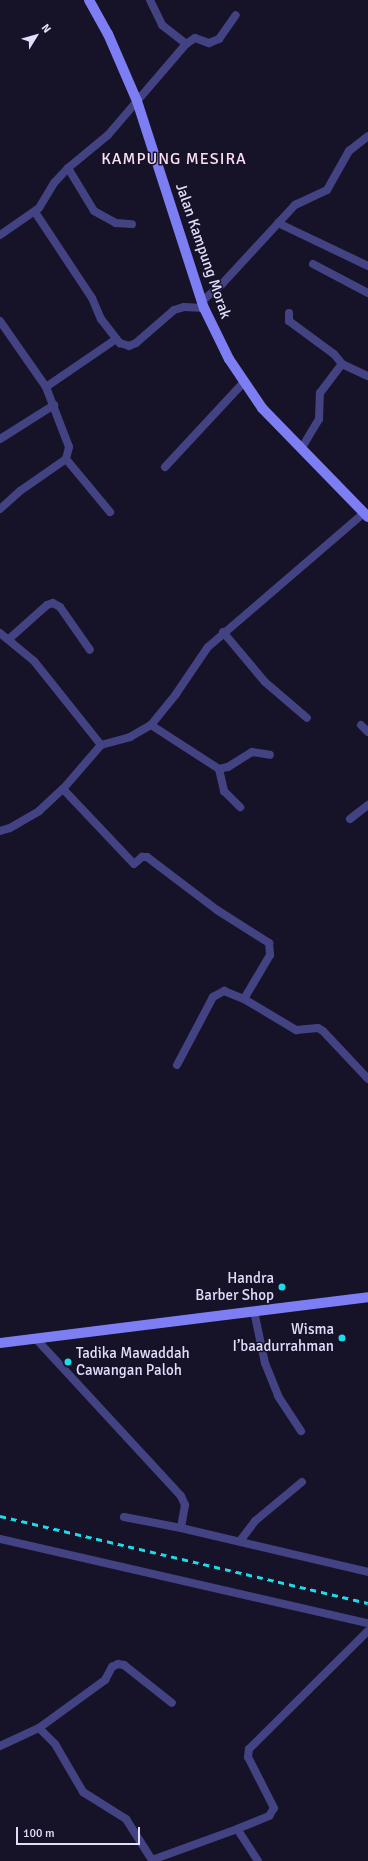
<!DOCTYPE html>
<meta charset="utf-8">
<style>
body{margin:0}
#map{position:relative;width:368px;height:1861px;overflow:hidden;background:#161329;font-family:Signika,sans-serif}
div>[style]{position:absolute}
.minor>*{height:8px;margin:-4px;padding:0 4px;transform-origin:4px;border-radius:4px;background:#434384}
.secondary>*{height:10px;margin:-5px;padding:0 5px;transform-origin:5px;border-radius:5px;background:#7e7ef4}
.rail>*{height:2.5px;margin-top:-1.25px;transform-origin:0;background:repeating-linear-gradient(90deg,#1cdceb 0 6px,transparent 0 11px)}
.dots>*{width:11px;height:11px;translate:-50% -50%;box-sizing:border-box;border:2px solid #161329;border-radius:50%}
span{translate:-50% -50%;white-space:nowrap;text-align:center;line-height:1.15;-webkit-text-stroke:3px #161329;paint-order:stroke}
.street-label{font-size:15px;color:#e1defc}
.poi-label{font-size:15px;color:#e1defc}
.right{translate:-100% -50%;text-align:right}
.left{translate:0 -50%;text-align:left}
.neighbourhood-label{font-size:16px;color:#fce0f3;letter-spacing:1px}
.north{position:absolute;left:16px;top:16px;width:40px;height:40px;-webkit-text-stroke:3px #161329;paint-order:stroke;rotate:53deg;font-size:11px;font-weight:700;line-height:16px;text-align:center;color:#e1defc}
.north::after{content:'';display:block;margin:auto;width:14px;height:18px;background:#e1defc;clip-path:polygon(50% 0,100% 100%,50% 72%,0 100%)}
.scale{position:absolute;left:16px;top:1827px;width:124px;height:18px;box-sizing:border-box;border:2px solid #e1defc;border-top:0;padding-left:5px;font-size:12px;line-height:14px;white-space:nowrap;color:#e1defc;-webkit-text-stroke:3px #161329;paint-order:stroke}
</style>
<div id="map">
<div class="minor">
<div style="left:150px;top:0;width:28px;rotate:64deg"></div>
<div style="left:162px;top:25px;width:31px;rotate:38deg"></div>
<div style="left:68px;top:168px;width:50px;rotate:58.8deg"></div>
<div style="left:94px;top:211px;width:25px;rotate:29deg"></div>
<div style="left:116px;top:223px;width:16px;rotate:4deg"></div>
<div style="left:35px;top:212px;width:103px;rotate:56.5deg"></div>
<div style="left:92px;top:298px;width:23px;rotate:67deg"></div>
<div style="left:101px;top:319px;width:31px;rotate:52deg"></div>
<div style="left:120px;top:343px;width:9px;rotate:18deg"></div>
<div style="left:129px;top:346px;width:8px;rotate:-23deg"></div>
<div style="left:136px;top:343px;width:50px;rotate:-41deg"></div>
<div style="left:174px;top:310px;width:10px;rotate:-17deg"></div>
<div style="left:184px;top:307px;width:20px;rotate:3deg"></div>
<div style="left:278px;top:223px;width:100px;rotate:25.5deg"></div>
<div style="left:0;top:235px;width:47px;rotate:-34.7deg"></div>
<div style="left:39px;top:208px;width:29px;rotate:-59deg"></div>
<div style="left:54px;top:183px;width:21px;rotate:-47deg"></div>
<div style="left:68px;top:168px;width:52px;rotate:-39.5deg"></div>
<div style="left:108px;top:135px;width:120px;rotate:-49.4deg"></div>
<div style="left:186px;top:44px;width:11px;rotate:-34deg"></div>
<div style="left:195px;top:38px;width:15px;rotate:20deg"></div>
<div style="left:209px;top:43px;width:11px;rotate:-22deg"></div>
<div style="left:219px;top:39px;width:29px;rotate:-55deg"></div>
<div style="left:313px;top:264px;width:62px;rotate:27.8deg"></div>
<div style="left:202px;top:301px;width:26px;rotate:-40deg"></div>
<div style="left:222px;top:284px;width:108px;rotate:-47.3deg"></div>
<div style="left:295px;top:205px;width:35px;rotate:-25deg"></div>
<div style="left:327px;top:190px;width:45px;rotate:-60.6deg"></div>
<div style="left:349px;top:151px;width:24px;rotate:-38deg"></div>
<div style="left:289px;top:313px;width:8px;rotate:90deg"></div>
<div style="left:289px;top:321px;width:56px;rotate:36.3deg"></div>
<div style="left:334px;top:354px;width:13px;rotate:51deg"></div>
<div style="left:0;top:321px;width:80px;rotate:55.1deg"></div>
<div style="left:46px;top:387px;width:64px;rotate:69deg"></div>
<div style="left:69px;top:447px;width:12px;rotate:104deg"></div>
<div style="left:66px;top:459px;width:56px;rotate:145.2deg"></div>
<div style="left:20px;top:491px;width:27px;rotate:138deg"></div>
<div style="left:46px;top:387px;width:85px;rotate:-34.4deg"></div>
<div style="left:0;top:439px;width:64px;rotate:-32.2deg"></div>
<div style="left:301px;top:449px;width:35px;rotate:-59deg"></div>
<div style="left:319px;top:419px;width:26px;rotate:-88deg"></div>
<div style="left:320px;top:393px;width:36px;rotate:-53deg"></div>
<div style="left:342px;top:364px;width:29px;rotate:25deg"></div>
<div style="left:66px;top:459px;width:69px;rotate:50.3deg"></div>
<div style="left:165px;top:467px;width:115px;rotate:-47.1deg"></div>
<div style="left:223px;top:632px;width:65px;rotate:50deg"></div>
<div style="left:265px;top:682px;width:55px;rotate:40.6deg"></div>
<div style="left:0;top:633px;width:44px;rotate:39.5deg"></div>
<div style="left:34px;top:661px;width:107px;rotate:51.4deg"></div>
<div style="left:9px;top:639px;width:51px;rotate:-41.8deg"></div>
<div style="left:47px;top:605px;width:6px;rotate:-18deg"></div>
<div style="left:53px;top:603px;width:8px;rotate:30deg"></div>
<div style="left:60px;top:607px;width:52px;rotate:55.1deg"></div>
<div style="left:151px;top:725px;width:81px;rotate:32.9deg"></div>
<div style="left:219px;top:769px;width:9px;rotate:-13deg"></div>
<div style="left:228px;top:767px;width:28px;rotate:-32deg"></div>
<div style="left:252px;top:752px;width:18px;rotate:9deg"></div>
<div style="left:361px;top:725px;width:10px;rotate:45deg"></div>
<div style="left:219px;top:769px;width:23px;rotate:77deg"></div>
<div style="left:224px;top:791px;width:23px;rotate:45deg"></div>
<div style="left:63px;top:789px;width:103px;rotate:46.6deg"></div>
<div style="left:134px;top:864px;width:11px;rotate:-41deg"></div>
<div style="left:142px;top:857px;width:5px"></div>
<div style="left:147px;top:857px;width:88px;rotate:37.1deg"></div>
<div style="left:217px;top:910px;width:62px;rotate:32.4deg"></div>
<div style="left:269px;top:943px;width:12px;rotate:85deg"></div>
<div style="left:270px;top:955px;width:51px;rotate:120.6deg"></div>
<div style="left:350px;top:819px;width:23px;rotate:-38deg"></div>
<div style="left:0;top:831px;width:10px;rotate:-17deg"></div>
<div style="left:10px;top:828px;width:34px;rotate:-30deg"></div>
<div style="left:39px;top:811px;width:33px;rotate:-43deg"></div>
<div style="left:63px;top:789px;width:58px;rotate:-49.2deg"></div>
<div style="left:101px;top:745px;width:30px;rotate:-15deg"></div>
<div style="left:130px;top:737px;width:24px;rotate:-30deg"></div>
<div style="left:151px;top:725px;width:40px;rotate:-51deg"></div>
<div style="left:176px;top:694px;width:57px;rotate:-55.8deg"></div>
<div style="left:208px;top:647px;width:206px;rotate:-40.7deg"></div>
<div style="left:177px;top:1065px;width:77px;rotate:-62.1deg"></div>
<div style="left:213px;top:997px;width:13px;rotate:-29deg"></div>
<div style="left:224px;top:991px;width:22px;rotate:22deg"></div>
<div style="left:244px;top:999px;width:61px;rotate:30.8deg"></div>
<div style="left:296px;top:1030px;width:22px;rotate:-5deg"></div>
<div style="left:318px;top:1028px;width:6px;rotate:31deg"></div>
<div style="left:323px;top:1031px;width:66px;rotate:46.8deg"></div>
<div style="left:254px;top:1311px;width:53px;rotate:78.1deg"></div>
<div style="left:265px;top:1363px;width:35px;rotate:68deg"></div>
<div style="left:278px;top:1396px;width:42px;rotate:56.7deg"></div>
<div style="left:37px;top:1340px;width:212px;rotate:47.3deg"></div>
<div style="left:181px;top:1496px;width:10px;rotate:66deg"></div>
<div style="left:185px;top:1505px;width:23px;rotate:100deg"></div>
<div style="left:181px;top:1528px;width:192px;rotate:13.2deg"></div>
<div style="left:124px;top:1517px;width:58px;rotate:10.9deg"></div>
<div style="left:0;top:1539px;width:377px;rotate:12.9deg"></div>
<div style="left:240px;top:1541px;width:25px;rotate:-53deg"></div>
<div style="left:255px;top:1521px;width:61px;rotate:-39.7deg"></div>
<div style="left:39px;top:1728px;width:23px;rotate:45deg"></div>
<div style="left:55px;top:1744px;width:56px;rotate:59.7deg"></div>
<div style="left:83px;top:1792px;width:51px;rotate:32.1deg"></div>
<div style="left:126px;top:1819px;width:49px;rotate:57.6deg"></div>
<div style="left:152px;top:1860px;width:90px;rotate:-20deg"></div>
<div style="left:0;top:1746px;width:43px;rotate:-24.8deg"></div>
<div style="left:39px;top:1728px;width:82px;rotate:-36deg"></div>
<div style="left:105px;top:1680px;width:15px;rotate:-62deg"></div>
<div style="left:112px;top:1667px;width:7px;rotate:-27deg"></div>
<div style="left:118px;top:1664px;width:6px;rotate:9deg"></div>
<div style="left:124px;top:1665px;width:61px;rotate:38.4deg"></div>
<div style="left:258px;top:1861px;width:38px;rotate:-123deg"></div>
<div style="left:237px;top:1829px;width:35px;rotate:-22deg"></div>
<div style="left:269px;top:1816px;width:9px;rotate:-58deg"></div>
<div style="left:274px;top:1808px;width:57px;rotate:-117deg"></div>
<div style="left:248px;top:1757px;width:8px;rotate:-83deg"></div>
<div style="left:249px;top:1749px;width:168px;rotate:-44.8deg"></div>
</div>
<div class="secondary">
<div style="left:89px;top:0;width:39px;rotate:61deg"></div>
<div style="left:108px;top:34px;width:73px;rotate:66.6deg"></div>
<div style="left:137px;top:101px;width:218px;rotate:72.1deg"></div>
<div style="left:204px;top:308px;width:57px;rotate:63.9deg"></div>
<div style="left:229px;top:359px;width:59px;rotate:56deg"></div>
<div style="left:262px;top:408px;width:152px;rotate:45.8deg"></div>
<div style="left:0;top:1343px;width:371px;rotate:-7.1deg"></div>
</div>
<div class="rail">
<div style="left:0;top:1516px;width:378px;rotate:13.3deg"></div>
</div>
<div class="dots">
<div style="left:282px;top:1287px;background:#1cdceb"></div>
<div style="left:342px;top:1338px;background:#1cdceb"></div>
<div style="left:68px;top:1362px;background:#1cdceb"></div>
</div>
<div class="street-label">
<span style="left:203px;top:251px;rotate:71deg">Jalan Kampung Morak</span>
</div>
<div class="poi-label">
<span class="right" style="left:274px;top:1287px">Handra<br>Barber Shop</span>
<span class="right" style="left:334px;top:1338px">Wisma<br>I’baadurrahman</span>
<span class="left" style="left:76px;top:1362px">Tadika Mawaddah<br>Cawangan Paloh</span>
</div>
<div class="neighbourhood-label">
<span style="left:174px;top:159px">KAMPUNG MESIRA</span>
</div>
<div class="north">N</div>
<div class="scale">100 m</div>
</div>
